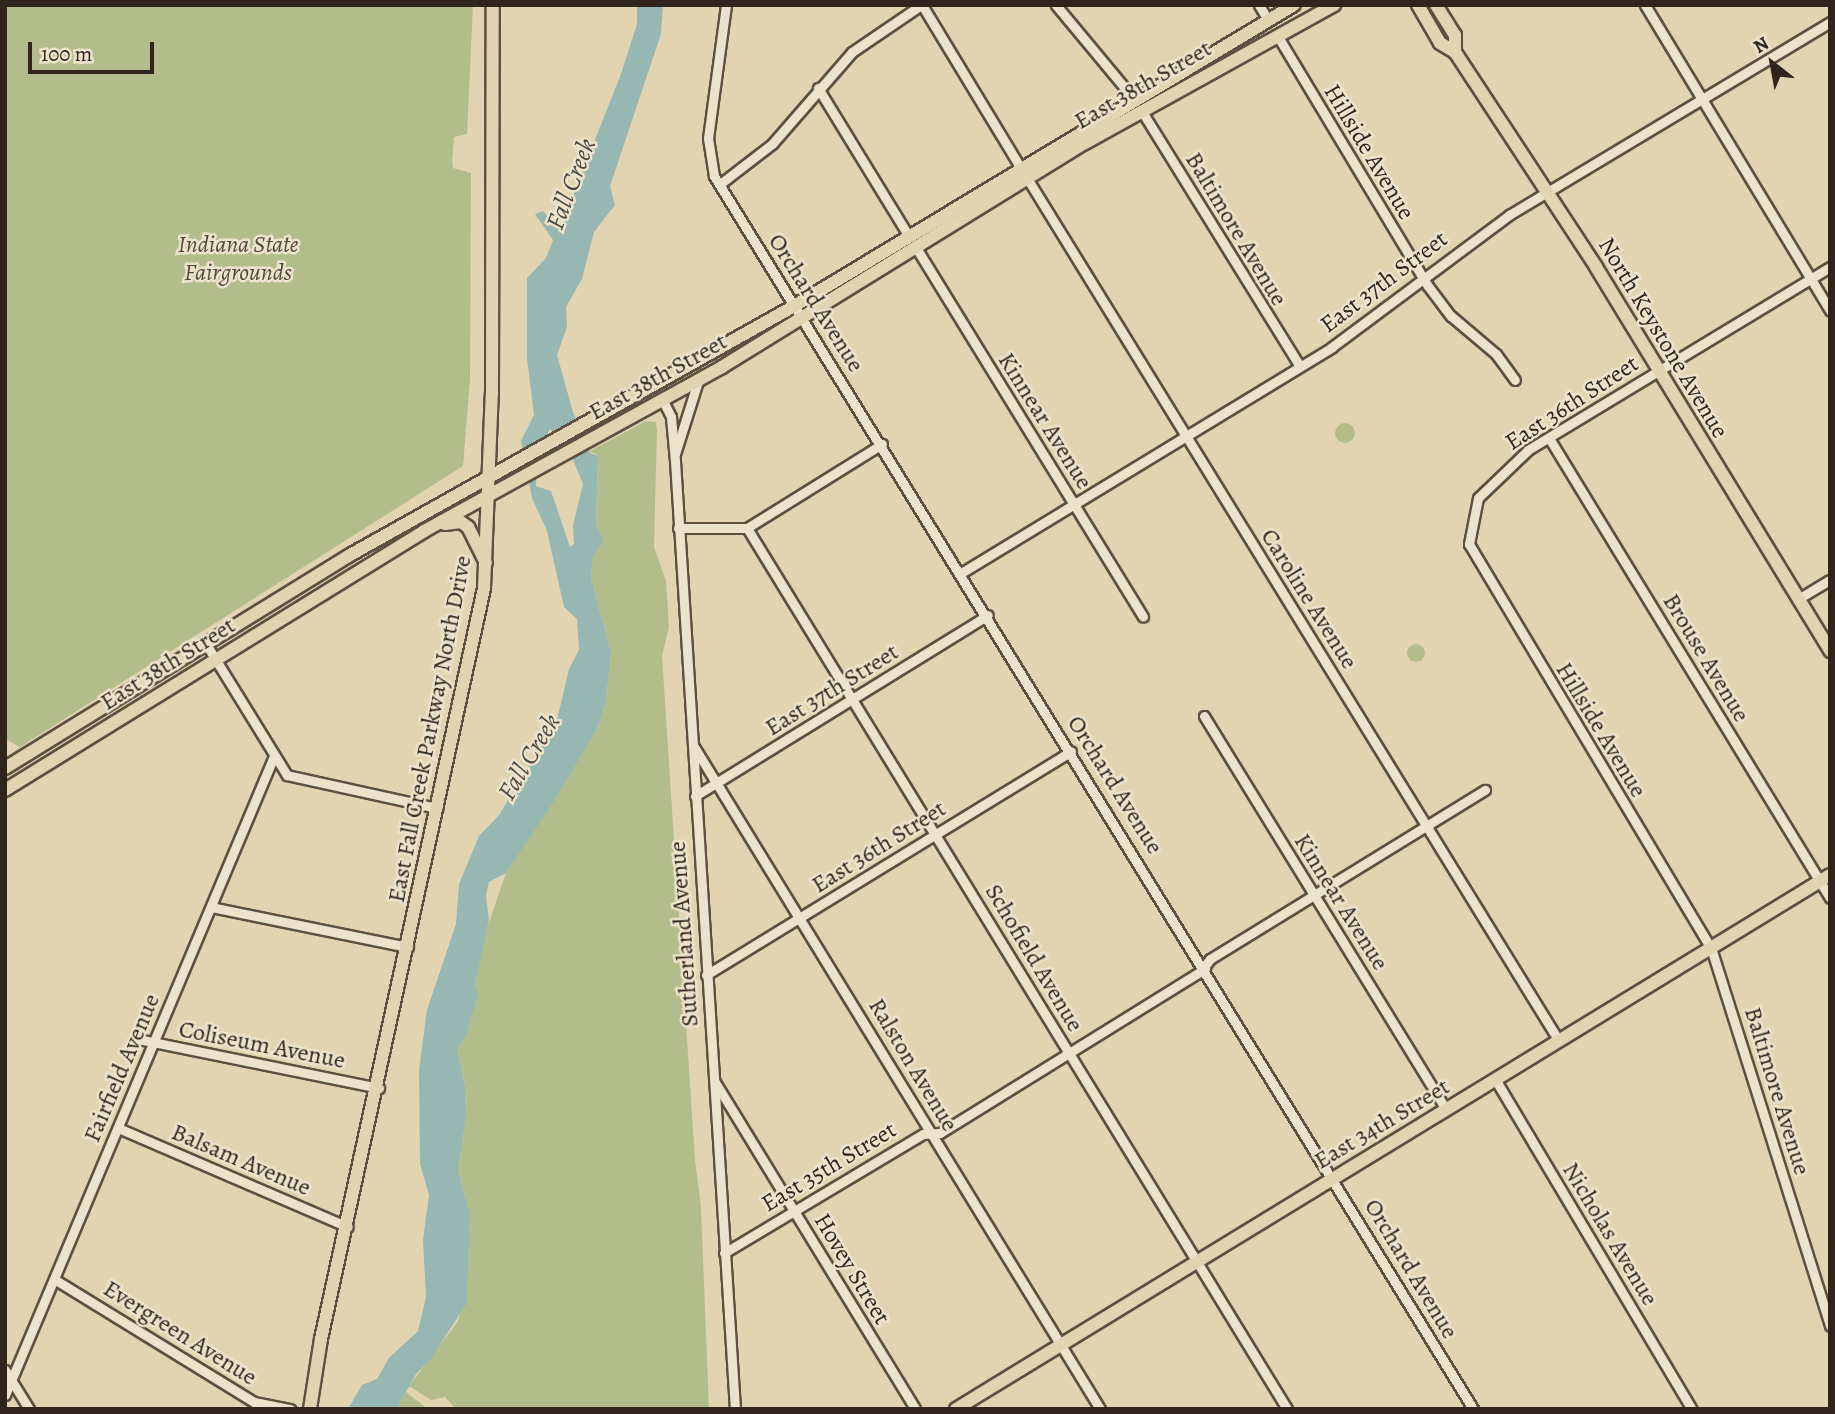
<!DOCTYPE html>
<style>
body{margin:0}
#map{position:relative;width:1835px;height:1414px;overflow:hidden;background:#e3d4b1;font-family:Alegreya,serif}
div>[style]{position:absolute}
.green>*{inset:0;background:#b3bd8c}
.round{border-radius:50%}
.water>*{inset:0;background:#97b7b3}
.roads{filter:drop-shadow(2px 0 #5d5041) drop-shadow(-2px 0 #5d5041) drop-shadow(0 2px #5d5041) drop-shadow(0 -2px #5d5041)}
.minor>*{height:9px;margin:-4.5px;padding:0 4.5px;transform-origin:4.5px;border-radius:4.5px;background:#ede3cc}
.major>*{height:12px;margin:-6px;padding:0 6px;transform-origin:6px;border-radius:6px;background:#e3d4b1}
span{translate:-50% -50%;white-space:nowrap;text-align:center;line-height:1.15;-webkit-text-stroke:5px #ede3cc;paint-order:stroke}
.street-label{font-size:24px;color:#30241c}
.park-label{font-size:24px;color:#514a38;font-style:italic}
.water-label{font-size:26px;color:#4a4942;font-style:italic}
.frame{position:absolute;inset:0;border:7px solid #30241c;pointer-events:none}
.north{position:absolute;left:1737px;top:28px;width:70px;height:70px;-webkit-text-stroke:5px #ede3cc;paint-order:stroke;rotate:329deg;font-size:19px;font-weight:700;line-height:28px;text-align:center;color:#30241c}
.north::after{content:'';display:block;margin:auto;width:24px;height:32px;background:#30241c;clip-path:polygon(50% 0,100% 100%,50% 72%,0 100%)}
.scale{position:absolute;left:28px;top:42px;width:126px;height:32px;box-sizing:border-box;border:4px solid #30241c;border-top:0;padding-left:9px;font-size:21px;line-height:24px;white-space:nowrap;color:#30241c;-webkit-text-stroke:5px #ede3cc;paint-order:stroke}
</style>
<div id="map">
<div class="green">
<div style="clip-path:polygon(5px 5px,473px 5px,467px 134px,454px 137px,452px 162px,453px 168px,471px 173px,470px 379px,463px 466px,20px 747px,5px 739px)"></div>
<div style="clip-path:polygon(646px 421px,656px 422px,657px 430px,654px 547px,666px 581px,669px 627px,662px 656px,695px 1160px,701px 1207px,709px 1409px,456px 1409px,445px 1397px,431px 1400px,409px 1386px,458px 1321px,467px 1288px,470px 1214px,458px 1170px,466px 1119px,465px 1084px,457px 1050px,466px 1036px,484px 937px,506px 873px,598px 727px,606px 702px,611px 652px,591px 578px,593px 557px,602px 540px,596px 525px,598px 456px,590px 451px)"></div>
<div class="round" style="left:1335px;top:423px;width:20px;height:20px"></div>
<div class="round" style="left:1407px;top:644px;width:18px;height:18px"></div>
<div style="clip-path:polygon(406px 1392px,428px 1409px,397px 1409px)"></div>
</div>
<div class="water">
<div style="clip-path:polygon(evenodd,637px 5px,663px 5px,661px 34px,610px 186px,615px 205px,594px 232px,582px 279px,566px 307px,567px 327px,557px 355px,573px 412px,590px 453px,598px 456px,596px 525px,603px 540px,593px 557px,591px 578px,611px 652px,606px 702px,598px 727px,554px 801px,506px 873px,489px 882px,486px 896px,489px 920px,475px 985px,478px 995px,466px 1036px,457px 1050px,465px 1084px,466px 1119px,458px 1170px,470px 1214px,467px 1303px,430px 1360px,416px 1374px,397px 1409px,348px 1409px,362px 1385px,377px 1379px,389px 1358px,418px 1331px,426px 1297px,423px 1240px,429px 1195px,420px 1164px,419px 1070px,427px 1010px,456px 924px,459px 884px,479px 836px,499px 815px,557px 720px,569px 669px,579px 650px,577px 619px,564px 607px,547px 531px,532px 498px,521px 441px,534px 415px,527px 358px,527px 278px,546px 258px,553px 240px,535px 214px,543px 211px,557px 227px,563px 220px,621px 74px,637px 24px,637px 5px,550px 429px,568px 448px,583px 484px,573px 525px,574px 544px,570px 547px,551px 491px,536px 486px,538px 449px,550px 429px)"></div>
</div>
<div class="roads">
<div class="minor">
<div style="left:726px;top:5px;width:134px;rotate:97.7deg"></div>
<div style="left:708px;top:138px;width:38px;rotate:81deg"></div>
<div style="left:714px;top:176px;width:1448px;rotate:58.38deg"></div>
<div style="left:922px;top:5px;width:189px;rotate:58.8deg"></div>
<div style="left:1056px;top:5px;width:122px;rotate:50.3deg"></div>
<div style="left:1259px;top:5px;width:17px;rotate:59deg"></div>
<div style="left:1645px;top:5px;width:357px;rotate:58.8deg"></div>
<div style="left:1277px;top:35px;width:293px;rotate:59deg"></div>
<div style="left:1428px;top:286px;width:38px;rotate:53deg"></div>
<div style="left:1451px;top:316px;width:59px;rotate:40.2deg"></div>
<div style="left:1496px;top:354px;width:32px;rotate:54deg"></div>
<div style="left:818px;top:88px;width:172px;rotate:58.5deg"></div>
<div style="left:1141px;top:110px;width:301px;rotate:58.2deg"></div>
<div style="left:1027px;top:178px;width:1014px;rotate:58.35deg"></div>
<div style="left:720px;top:184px;width:66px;rotate:-37.6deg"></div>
<div style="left:772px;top:144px;width:122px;rotate:-49deg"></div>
<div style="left:852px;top:52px;width:83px;rotate:-34.3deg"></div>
<div style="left:915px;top:246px;width:435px;rotate:58.4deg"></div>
<div style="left:1830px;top:267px;width:353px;rotate:148.8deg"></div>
<div style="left:1528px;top:450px;width:69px;rotate:136.2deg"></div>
<div style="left:1478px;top:498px;width:47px;rotate:101.1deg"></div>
<div style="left:1469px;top:544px;width:471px;rotate:59.1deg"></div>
<div style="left:1711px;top:948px;width:396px;rotate:72.5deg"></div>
<div style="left:662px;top:399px;width:20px;rotate:63deg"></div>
<div style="left:671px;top:417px;width:44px;rotate:84.8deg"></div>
<div style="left:675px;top:461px;width:950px;rotate:86.38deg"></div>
<div style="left:1549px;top:438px;width:539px;rotate:58.58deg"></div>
<div style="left:675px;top:454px;width:77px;rotate:-72.5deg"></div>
<div style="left:678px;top:528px;width:69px"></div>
<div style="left:747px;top:528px;width:159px;rotate:-31.9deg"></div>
<div style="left:747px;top:528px;width:1033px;rotate:58.49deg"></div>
<div style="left:961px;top:573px;width:434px;rotate:-31.3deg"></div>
<div style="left:1332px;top:347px;width:221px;rotate:-36.7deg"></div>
<div style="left:1509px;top:215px;width:375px;rotate:-31deg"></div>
<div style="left:1798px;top:599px;width:37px;rotate:-31deg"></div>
<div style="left:206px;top:644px;width:154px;rotate:58.3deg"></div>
<div style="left:287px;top:775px;width:154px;rotate:12.4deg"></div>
<div style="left:1204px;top:716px;width:462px;rotate:58.4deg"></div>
<div style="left:693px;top:745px;width:779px;rotate:58.49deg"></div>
<div style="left:695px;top:796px;width:344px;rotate:-31.7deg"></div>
<div style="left:211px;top:907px;width:201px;rotate:11.5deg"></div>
<div style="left:1204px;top:967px;width:10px;rotate:-53deg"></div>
<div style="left:1210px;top:959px;width:323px;rotate:-31.6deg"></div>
<div style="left:706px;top:975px;width:428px;rotate:-31.5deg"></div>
<div style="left:138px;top:1039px;width:246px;rotate:11.5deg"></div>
<div style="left:1495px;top:1079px;width:384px;rotate:59.2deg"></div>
<div style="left:715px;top:1082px;width:383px;rotate:58.5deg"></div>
<div style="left:118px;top:1128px;width:250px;rotate:23.3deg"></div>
<div style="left:724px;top:1253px;width:232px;rotate:-30.9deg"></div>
<div style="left:923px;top:1134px;width:17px;rotate:-3deg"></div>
<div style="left:940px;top:1133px;width:312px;rotate:-31.8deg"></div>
<div style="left:54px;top:1279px;width:235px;rotate:31.6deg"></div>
<div style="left:254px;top:1402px;width:37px;rotate:11deg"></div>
<div style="left:5px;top:1370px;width:46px;rotate:58.4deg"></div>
<div style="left:5px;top:1395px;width:693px;rotate:-67.17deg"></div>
</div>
<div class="major">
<div style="left:1418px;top:5px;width:44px;rotate:59.9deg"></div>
<div style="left:1440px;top:43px;width:17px;rotate:31deg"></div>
<div style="left:1455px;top:52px;width:257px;rotate:56.7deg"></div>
<div style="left:1596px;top:267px;width:450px;rotate:58.6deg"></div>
<div style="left:1436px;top:5px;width:36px;rotate:58deg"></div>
<div style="left:1455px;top:35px;width:17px;rotate:90deg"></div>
<div style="left:445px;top:524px;width:16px;rotate:-7deg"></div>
<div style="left:461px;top:522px;width:9px;rotate:36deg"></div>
<div style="left:468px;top:527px;width:40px;rotate:63.4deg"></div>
<div style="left:5px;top:768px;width:405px;rotate:-31.7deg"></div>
<div style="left:350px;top:555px;width:511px;rotate:-29.27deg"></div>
<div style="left:796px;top:305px;width:581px;rotate:-31.07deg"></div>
<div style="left:5px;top:790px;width:493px;rotate:-31.7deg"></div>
<div style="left:424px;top:531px;width:340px;rotate:-28.8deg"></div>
<div style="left:722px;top:367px;width:427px;rotate:-31.7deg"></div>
<div style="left:1085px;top:143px;width:285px;rotate:-29deg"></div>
<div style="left:310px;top:1409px;width:71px;rotate:-81.1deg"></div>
<div style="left:321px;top:1339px;width:768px;rotate:-77.75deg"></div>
<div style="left:484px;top:588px;width:195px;rotate:-87.7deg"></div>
<div style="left:492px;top:393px;width:388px;rotate:-89.9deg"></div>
<div style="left:956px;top:1409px;width:1024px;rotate:-31.42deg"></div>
</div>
</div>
<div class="street-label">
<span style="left:1143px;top:85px;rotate:-30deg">East 38th Street</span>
<span style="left:1369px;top:152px;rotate:59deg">Hillside Avenue</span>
<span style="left:1236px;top:229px;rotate:59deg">Baltimore Avenue</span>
<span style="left:1384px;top:282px;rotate:-37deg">East 37th Street</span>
<span style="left:816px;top:303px;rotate:58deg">Orchard Avenue</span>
<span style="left:1663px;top:338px;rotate:59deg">North Keystone Avenue</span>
<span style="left:658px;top:377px;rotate:-29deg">East 38th Street</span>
<span style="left:1572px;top:403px;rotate:-33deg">East 36th Street</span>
<span style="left:1045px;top:421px;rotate:58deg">Kinnear Avenue</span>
<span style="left:1309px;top:599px;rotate:58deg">Caroline Avenue</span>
<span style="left:1706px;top:658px;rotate:59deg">Brouse Avenue</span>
<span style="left:168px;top:664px;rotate:-32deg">East 38th Street</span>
<span style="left:832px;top:690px;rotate:-32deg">East 37th Street</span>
<span style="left:430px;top:729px;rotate:-79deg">East Fall Creek Parkway North Drive</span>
<span style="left:1601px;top:730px;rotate:59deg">Hillside Avenue</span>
<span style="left:1115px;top:785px;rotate:58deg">Orchard Avenue</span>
<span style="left:879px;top:847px;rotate:-32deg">East 36th Street</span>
<span style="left:1341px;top:902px;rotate:58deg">Kinnear Avenue</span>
<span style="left:684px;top:934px;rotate:-94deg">Sutherland Avenue</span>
<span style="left:1034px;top:958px;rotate:59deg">Schofield Avenue</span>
<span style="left:262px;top:1045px;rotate:11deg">Coliseum Avenue</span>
<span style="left:913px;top:1065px;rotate:59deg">Ralston Avenue</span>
<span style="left:122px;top:1068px;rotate:-67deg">Fairfield Avenue</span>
<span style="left:1777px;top:1091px;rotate:73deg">Baltimore Avenue</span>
<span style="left:1382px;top:1124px;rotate:-31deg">East 34th Street</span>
<span style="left:241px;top:1160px;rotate:23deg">Balsam Avenue</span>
<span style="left:829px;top:1167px;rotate:-31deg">East 35th Street</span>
<span style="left:1610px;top:1234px;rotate:59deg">Nicholas Avenue</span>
<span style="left:852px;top:1269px;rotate:59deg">Hovey Street</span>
<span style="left:1411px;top:1269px;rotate:59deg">Orchard Avenue</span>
<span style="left:180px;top:1333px;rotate:32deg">Evergreen Avenue</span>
</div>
<div class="park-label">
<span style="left:238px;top:259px">Indiana State<br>Fairgrounds</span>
</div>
<div class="water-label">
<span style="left:571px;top:184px;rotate:-69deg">Fall Creek</span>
<span style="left:529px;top:757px;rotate:-59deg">Fall Creek</span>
</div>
<div class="frame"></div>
<div class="north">N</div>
<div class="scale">100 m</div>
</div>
